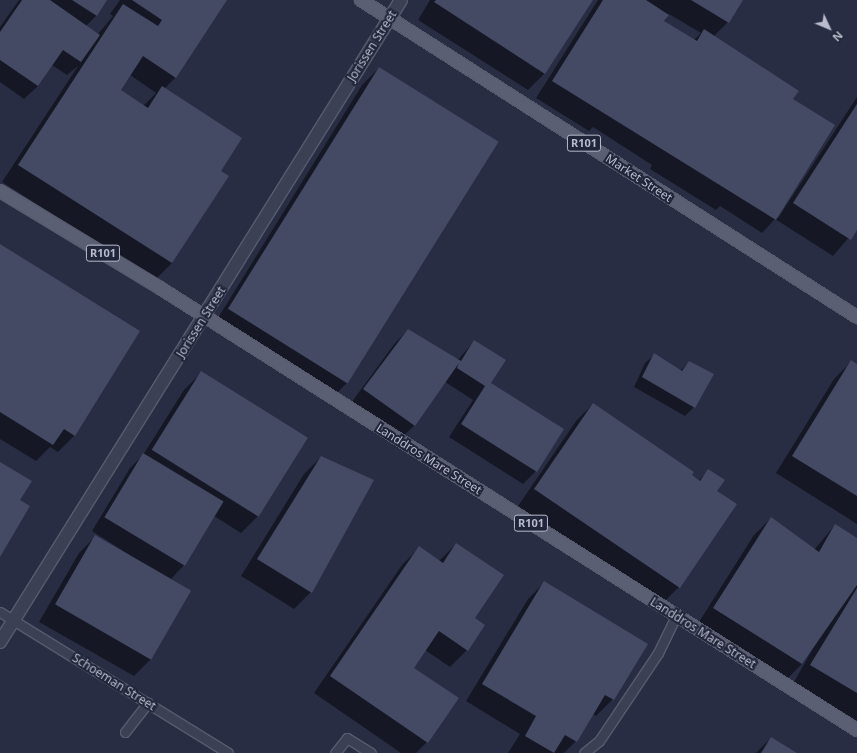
<!DOCTYPE html>
<style>
body{margin:0}
#map{position:relative;width:857px;height:753px;overflow:hidden;background:#282d44;font-family:"Noto Sans",sans-serif}
div>[style]{position:absolute}
.shadow>*{inset:0;background:#0007}
.building>*{inset:0;background:#444a64;transform-origin:0 0}
.roads{filter:drop-shadow(1px 0 #585b6e) drop-shadow(-1px 0 #585b6e) drop-shadow(0 1px #585b6e) drop-shadow(0 -1px #585b6e)}
.service>*{height:9px;margin:-4.5px;padding:0 4.5px;transform-origin:4.5px;border-radius:4.5px;background:#3c4054}
.minor>*{height:12px;margin:-6px;padding:0 6px;transform-origin:6px;border-radius:6px;background:#3c4054}
.primary>*{height:12px;margin:-6px;padding:0 6px;transform-origin:6px;border-radius:6px;background:#5b5f73}
span{translate:-50% -50%;white-space:nowrap;text-align:center;line-height:1.15;-webkit-text-stroke:4px #212539;paint-order:stroke}
.shield-label span{padding:1px 3px;background:#212539;border:1px solid;border-radius:3px;-webkit-text-stroke-width:0}
.shield-label{font-size:11px;color:#babccd;font-weight:700}
.street-label{font-size:12px;color:#babccd}
.north{position:absolute;left:809px;top:8px;width:40px;height:40px;-webkit-text-stroke:3px #212539;paint-order:stroke;rotate:134deg;font-size:11px;font-weight:700;line-height:16px;text-align:center;color:#babccd}
.north::after{content:'';display:block;margin:auto;width:14px;height:18px;background:#babccd;clip-path:polygon(50% 0,100% 100%,50% 72%,0 100%)}
</style>
<div id="map">
<div class="shadow">
<div style="clip-path:polygon(evenodd,19px 0,106px 0,97px 15px,86px 26px,98px 34px,113px 16px,110px 14px,120px 0,226px 0,176px 77px,164px 89px,219px 171px,172px 263px,155px 280px,2px 182px,78px 66px,67px 75px,52px 65px,38px 86px,24px 99px,0 82px,0 27px,19px 0,130px 75px,156px 93px,143px 106px,119px 91px,130px 75px)"></div>
<div style="clip-path:polygon(430px 0,592px 0,545px 73px,528px 90px,418px 20px)"></div>
<div style="clip-path:polygon(evenodd,598px 0,742px 0,728px 22px,713px 37px,792px 100px,778px 218px,857px 97px,857px 228px,833px 256px,775px 219px,762px 233px,720px 206px,716px 210px,650px 169px,652px 165px,593px 127px,589px 131px,536px 98px,598px 0,669px 14px,701px 33px,694px 40px,664px 22px,669px 14px)"></div>
<div style="clip-path:polygon(379px 68px,348px 382px,331px 399px,213px 326px,362px 85px)"></div>
<div style="clip-path:polygon(0 245px,75px 435px,58px 452px,50px 447px,36px 461px,0 439px)"></div>
<div style="clip-path:polygon(408px 330px,458px 360px,474px 341px,490px 383px,536px 471px,523px 484px,449px 437px,473px 400px,445px 382px,415px 425px,401px 438px,351px 403px,395px 343px)"></div>
<div style="clip-path:polygon(654px 355px,680px 371px,689px 362px,694px 407px,685px 416px,634px 387px,645px 363px)"></div>
<div style="clip-path:polygon(851px 362px,857px 365px,857px 524px,776px 473px,834px 379px)"></div>
<div style="clip-path:polygon(201px 373px,258px 516px,241px 533px,214px 516px,184px 565px,171px 579px,190px 590px,151px 659px,134px 676px,39px 622px,79px 553px,96px 536px,134px 558px,92px 531px,130px 468px,143px 455px,184px 390px)"></div>
<div style="clip-path:polygon(593px 404px,698px 481px,709px 470px,716px 492px,679px 587px,662px 604px,518px 506px,576px 421px)"></div>
<div style="clip-path:polygon(321px 457px,311px 592px,294px 609px,241px 576px,304px 474px)"></div>
<div style="clip-path:polygon(771px 518px,814px 550px,835px 525px,857px 539px,857px 721px,794px 682px,816px 643px,802px 664px,785px 681px,697px 625px,754px 535px)"></div>
<div style="clip-path:polygon(456px 544px,473px 618px,467px 650px,450px 667px,425px 650px,413px 668px,427px 742px,416px 753px,401px 753px,314px 693px,402px 565px,419px 548px,439px 561px)"></div>
<div style="clip-path:polygon(545px 582px,646px 645px,613px 699px,596px 716px,592px 714px,576px 741px,564px 753px,508px 753px,520px 734px,466px 701px,528px 599px)"></div>
<div style="clip-path:polygon(771px 738px,795px 753px,756px 753px)"></div>
</div>
<div class="building">
<div style="clip-path:polygon(22px 0,50px 0,100px 35px,81px 62px,63px 50px,38px 86px,0 60px,0 32px)"></div>
<div style="clip-path:polygon(72px 0,107px 0,97px 16px)"></div>
<div style="clip-path:polygon(132px 0,227px 0,176px 78px,143px 56px,121px 90px,148px 108px,162px 86px,242px 138px,221px 171px,229px 176px,172px 263px,18px 165px,123px 4px,158px 26px,162px 20px)"></div>
<div style="clip-path:polygon(436px 0,593px 0,545px 74px,434px 2px)"></div>
<div style="clip-path:polygon(603px 0,646px 0,669px 15px,664px 21px,697px 41px,704px 29px,799px 91px,793px 99px,835px 125px,776px 220px,552px 81px)"></div>
<div style="clip-path:polygon(691px 0,743px 0,729px 23px)"></div>
<div style="left:379px;top:67px;width:141px;height:285px;rotate:32deg"></div>
<div style="clip-path:polygon(857px 104px,857px 230px,851px 240px,793px 203px)"></div>
<div style="clip-path:polygon(0 244px,140px 331px,75px 436px,64px 429px,53px 445px,0 412px)"></div>
<div style="clip-path:polygon(408px 329px,461px 361px,474px 340px,506px 360px,491px 383px,564px 429px,537px 472px,461px 424px,485px 386px,457px 368px,459px 363px,415px 426px,363px 389px)"></div>
<div style="clip-path:polygon(654px 353px,682px 371px,689px 361px,714px 374px,695px 408px,642px 377px)"></div>
<div style="clip-path:polygon(851px 360px,857px 364px,857px 496px,792px 456px)"></div>
<div style="left:201px;top:371px;width:126px;height:93px;rotate:32deg"></div>
<div style="clip-path:polygon(593px 403px,694px 472px,692px 475px,700px 481px,708px 469px,725px 480px,717px 491px,737px 504px,680px 588px,534px 489px)"></div>
<div style="left:143px;top:453px;width:94px;height:75px;rotate:31deg"></div>
<div style="clip-path:polygon(321px 456px,374px 480px,312px 593px,257px 559px)"></div>
<div style="clip-path:polygon(0 462px,32px 481px,20px 500px,30px 506px,0 557px)"></div>
<div style="clip-path:polygon(771px 517px,819px 552px,835px 524px,857px 538px,857px 585px,802px 664px,713px 608px)"></div>
<div style="left:95px;top:535px;width:111px;height:80px;rotate:30deg"></div>
<div style="clip-path:polygon(456px 543px,504px 575px,475px 618px,485px 625px,468px 651px,439px 631px,414px 668px,459px 698px,428px 743px,330px 676px,419px 546px,443px 563px)"></div>
<div style="clip-path:polygon(544px 581px,648px 644px,614px 700px,605px 695px,577px 742px,565px 735px,554px 753px,525px 736px,536px 716px,482px 684px)"></div>
<div style="clip-path:polygon(857px 588px,857px 693px,810px 665px)"></div>
<div style="clip-path:polygon(771px 737px,797px 753px,761px 753px)"></div>
</div>
<div class="roads">
<div class="service">
<div style="left:0;top:612px;width:268px;rotate:31.7deg"></div>
<div style="left:125px;top:732px;width:37px;rotate:-52deg"></div>
<div style="left:335px;top:753px;width:19px;rotate:-51deg"></div>
<div style="left:347px;top:738px;width:28px;rotate:32deg"></div>
<div style="left:584px;top:753px;width:19px;rotate:-39deg"></div>
<div style="left:599px;top:741px;width:106px;rotate:-56.2deg"></div>
<div style="left:658px;top:653px;width:41px;rotate:-64.1deg"></div>
</div>
<div class="minor">
<div style="left:0;top:642px;width:757px;rotate:-58.01deg"></div>
</div>
<div class="primary">
<div style="left:361px;top:0;width:589px;rotate:32.58deg"></div>
<div style="left:0;top:191px;width:187px;rotate:31.2deg"></div>
<div style="left:160px;top:288px;width:825px;rotate:32.38deg"></div>
</div>
</div>
<div class="shield-label">
<span style="left:584px;top:143px">R101</span>
<span style="left:103px;top:253px">R101</span>
<span style="left:531px;top:523px">R101</span>
</div>
<div class="street-label">
<span style="left:372px;top:46px;rotate:-58deg">Jorissen Street</span>
<span style="left:639px;top:178px;rotate:33deg">Market Street</span>
<span style="left:201px;top:322px;rotate:-58deg">Jorissen Street</span>
<span style="left:429px;top:459px;rotate:32deg">Landdros Mare Street</span>
<span style="left:703px;top:633px;rotate:32deg">Landdros Mare Street</span>
<span style="left:114px;top:682px;rotate:32deg">Schoeman Street</span>
</div>
<div class="north">N</div>
</div>
